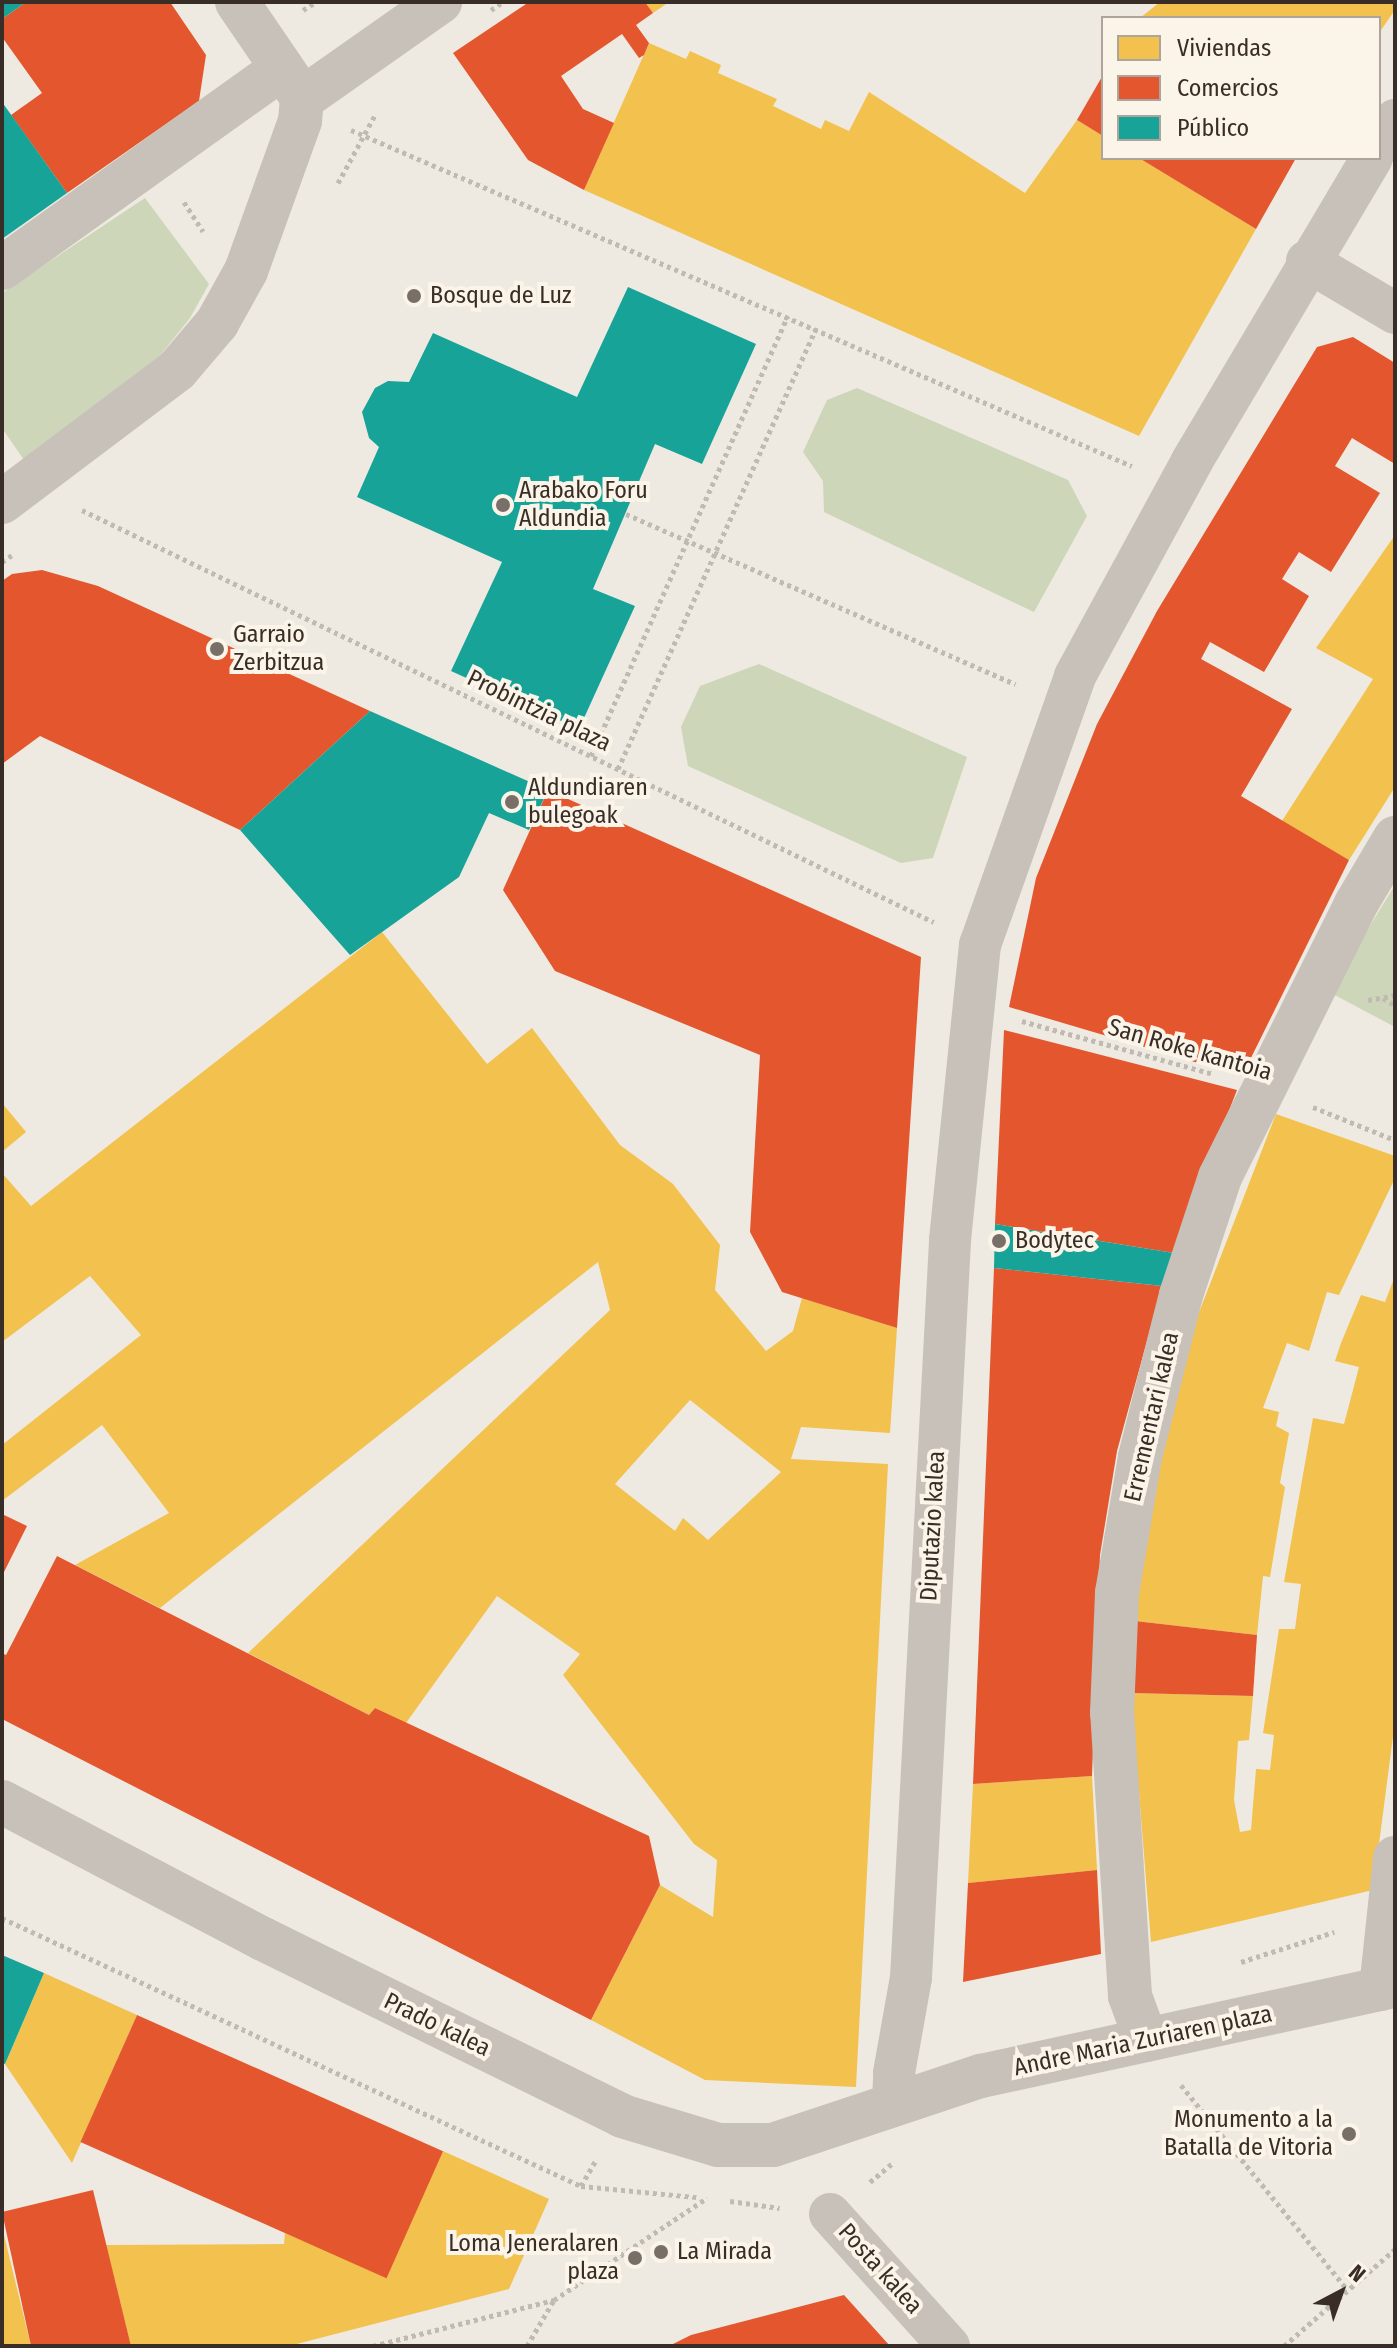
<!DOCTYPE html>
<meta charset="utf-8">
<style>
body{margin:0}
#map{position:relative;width:1397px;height:2348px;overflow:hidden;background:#eeeae1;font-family:"Fira Sans Condensed",sans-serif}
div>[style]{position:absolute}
.green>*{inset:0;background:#cdd6b9}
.homes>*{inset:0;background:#f2c14e}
.shops>*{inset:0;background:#e4572e;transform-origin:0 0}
.public>*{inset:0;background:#17a398}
.path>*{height:5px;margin-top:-2.5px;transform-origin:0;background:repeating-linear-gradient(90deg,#c0bab2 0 4px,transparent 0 8px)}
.pedestrian>*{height:42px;margin:-21px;padding:0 21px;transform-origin:21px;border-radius:21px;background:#c8c1b9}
.minor>*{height:44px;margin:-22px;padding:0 22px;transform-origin:22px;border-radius:22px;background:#c8c1b9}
.dots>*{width:22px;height:22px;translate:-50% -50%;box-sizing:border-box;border:4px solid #fbf4e8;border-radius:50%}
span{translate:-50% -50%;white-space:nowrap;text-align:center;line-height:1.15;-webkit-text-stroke:8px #fbf4e8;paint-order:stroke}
.poi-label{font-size:24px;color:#392e27}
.left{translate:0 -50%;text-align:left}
.right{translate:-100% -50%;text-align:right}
.street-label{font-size:24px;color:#392e27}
.frame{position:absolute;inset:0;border:4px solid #392e27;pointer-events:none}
.legend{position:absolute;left:1101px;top:16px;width:280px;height:144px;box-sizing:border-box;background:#fbf4e8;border:2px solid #ada59b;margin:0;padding:10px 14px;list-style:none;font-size:24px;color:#392e27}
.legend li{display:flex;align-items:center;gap:16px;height:40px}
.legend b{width:40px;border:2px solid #ada59b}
.north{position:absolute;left:1301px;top:2252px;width:80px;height:80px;-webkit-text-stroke:6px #fbf4e8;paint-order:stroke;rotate:41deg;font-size:22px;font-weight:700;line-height:32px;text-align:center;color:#392e27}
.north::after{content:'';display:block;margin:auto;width:28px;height:36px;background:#392e27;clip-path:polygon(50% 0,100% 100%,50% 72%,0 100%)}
</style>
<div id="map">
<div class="green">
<div style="clip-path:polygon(145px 198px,209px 284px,190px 318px,151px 367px,24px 460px,2px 428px,2px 293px)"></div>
<div style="clip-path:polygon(857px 388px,1068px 480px,1087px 516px,1034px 612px,824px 512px,823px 481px,803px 452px,827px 400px)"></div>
<div style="clip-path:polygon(759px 664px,967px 757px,933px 858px,901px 863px,688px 766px,681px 727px,700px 686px)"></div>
<div style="clip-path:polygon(1395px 885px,1395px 1027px,1329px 992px)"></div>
</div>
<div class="homes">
<div style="clip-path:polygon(645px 2px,669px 2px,653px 13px)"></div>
<div style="clip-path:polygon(1160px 2px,1395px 2px,1395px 10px,1379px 33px,1379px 18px,1140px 18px)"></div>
<div style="clip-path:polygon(649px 43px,686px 59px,690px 51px,721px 65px,718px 73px,777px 99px,773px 106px,821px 129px,825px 120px,849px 131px,869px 92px,1025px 193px,1077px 120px,1103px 136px,1103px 158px,1139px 158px,1256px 229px,1139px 436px,584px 190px)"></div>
<div style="clip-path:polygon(1395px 535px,1395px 787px,1349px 860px,1282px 821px,1373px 679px,1316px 648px)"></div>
<div style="clip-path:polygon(evenodd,382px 932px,487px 1064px,532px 1028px,620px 1145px,673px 1184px,720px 1245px,715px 1290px,766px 1351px,793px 1331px,802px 1298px,897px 1328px,890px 1433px,801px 1427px,791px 1459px,888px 1464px,856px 2087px,705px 2080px,591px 2020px,660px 1885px,713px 1917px,717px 1860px,694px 1844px,563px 1675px,580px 1654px,497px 1596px,406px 1723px,375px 1708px,369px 1715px,248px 1653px,610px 1310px,598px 1262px,160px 1608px,75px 1565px,169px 1513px,102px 1425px,2px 1501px,2px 1445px,141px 1335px,90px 1276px,2px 1342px,2px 1173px,31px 1206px,382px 932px,690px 1400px,781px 1472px,708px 1540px,683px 1518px,675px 1531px,615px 1484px,690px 1400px)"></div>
<div style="clip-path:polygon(2px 1103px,26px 1132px,2px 1152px)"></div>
<div style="clip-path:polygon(1276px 1114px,1395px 1156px,1395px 1178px,1339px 1295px,1327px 1292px,1309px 1351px,1287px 1343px,1263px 1408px,1279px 1412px,1276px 1426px,1289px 1433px,1280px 1483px,1285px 1487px,1270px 1577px,1263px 1576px,1257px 1635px,1135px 1621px,1152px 1488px,1198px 1315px)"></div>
<div style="clip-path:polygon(1395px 1276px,1395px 1721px,1373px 1890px,1151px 1942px,1131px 1693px,1253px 1696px,1249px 1740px,1238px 1741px,1234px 1800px,1240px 1832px,1251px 1830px,1256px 1769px,1270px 1770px,1274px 1735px,1263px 1733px,1279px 1629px,1295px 1629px,1301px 1584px,1284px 1582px,1313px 1418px,1344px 1424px,1359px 1367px,1335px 1361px,1341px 1343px,1361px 1295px,1385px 1302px)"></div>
<div style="clip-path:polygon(1092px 1776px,1097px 1870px,968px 1883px,973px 1784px)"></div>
<div style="clip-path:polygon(44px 1973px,137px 2015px,72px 2163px,5px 2064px)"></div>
<div style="clip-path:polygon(443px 2151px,549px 2199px,509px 2289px,289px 2346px,131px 2346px,106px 2245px,284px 2244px,285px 2233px,384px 2275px)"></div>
<div style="clip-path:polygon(2px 2231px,3px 2231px,31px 2346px,2px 2346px)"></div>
</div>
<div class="shops">
<div style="clip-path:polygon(26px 2px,170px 2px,206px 55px,199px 101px,67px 193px,11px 115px,42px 93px,2px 37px,2px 19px)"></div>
<div style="clip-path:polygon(529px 2px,645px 2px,653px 13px,636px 25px,649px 43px,644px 55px,639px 58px,622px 34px,561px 76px,583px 109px,614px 123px,584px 190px,528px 160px,453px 53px)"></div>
<div style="clip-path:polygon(1103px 75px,1103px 136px,1077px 120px)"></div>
<div style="clip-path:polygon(1139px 158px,1296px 158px,1256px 229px)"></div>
<div style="clip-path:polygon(1353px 337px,1395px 363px,1395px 464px,1352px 438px,1335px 466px,1380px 493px,1331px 572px,1299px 552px,1282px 579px,1309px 596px,1264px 672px,1210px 642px,1201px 659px,1292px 709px,1241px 796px,1349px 860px,1242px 1076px,1009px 1007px,1036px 878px,1097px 724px,1157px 611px,1317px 347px)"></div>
<div style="clip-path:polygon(42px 570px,98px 586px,370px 711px,240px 830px,40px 736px,2px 764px,2px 581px,12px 574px)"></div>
<div style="clip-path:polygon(548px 790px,921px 957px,897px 1328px,782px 1292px,750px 1232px,760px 1055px,555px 971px,503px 890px)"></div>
<div style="clip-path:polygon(1004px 1030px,1237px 1090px,1174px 1253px,995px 1224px)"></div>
<div style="clip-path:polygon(994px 1268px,1162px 1286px,1117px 1451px,1100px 1555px,1092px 1776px,973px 1784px)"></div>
<div style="clip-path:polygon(2px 1514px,27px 1526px,2px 1576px)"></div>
<div style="clip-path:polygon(57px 1556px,369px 1715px,375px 1708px,649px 1836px,660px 1885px,591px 2020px,2px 1719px,2px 1653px,6px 1655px)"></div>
<div style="clip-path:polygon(1135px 1621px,1257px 1635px,1253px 1696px,1131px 1693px)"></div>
<div style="clip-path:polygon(1097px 1870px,1101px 1954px,963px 1982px,968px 1883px)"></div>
<div style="left:137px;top:2015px;width:335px;height:139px;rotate:24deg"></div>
<div style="clip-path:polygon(93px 2190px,131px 2346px,31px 2346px,2px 2212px)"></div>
<div style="clip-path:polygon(844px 2295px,890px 2346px,669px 2346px,691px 2335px)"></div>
</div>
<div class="public">
<div style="clip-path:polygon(2px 2px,26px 2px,2px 19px)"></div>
<div style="clip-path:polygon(2px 102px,67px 193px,2px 239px)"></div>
<div style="clip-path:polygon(628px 287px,756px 344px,702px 464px,655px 444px,593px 589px,635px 606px,579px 729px,451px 671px,502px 562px,357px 497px,379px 447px,369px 438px,362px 412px,375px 388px,388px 381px,409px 382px,433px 333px,577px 397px)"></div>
<div style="clip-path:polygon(370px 711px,548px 790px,529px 830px,489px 813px,459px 877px,350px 955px,240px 830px)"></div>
<div style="clip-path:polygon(995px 1224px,1174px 1253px,1162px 1286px,994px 1268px)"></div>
<div style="clip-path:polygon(2px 1955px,44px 1973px,5px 2064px,2px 2063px)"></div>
</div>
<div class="path">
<div style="left:303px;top:10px;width:15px;rotate:-32deg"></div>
<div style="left:491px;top:10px;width:14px;rotate:-34deg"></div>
<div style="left:351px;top:130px;width:850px;rotate:23.28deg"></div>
<div style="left:338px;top:183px;width:77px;rotate:-61.4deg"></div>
<div style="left:184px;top:202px;width:35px;rotate:57deg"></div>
<div style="left:82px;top:510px;width:946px;rotate:25.81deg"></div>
<div style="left:626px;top:514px;width:425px;rotate:23.6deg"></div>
<div style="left:2px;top:562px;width:12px;rotate:-35deg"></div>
<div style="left:591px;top:756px;width:482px;rotate:-65.9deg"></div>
<div style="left:618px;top:769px;width:483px;rotate:-65.8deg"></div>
<div style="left:1383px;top:998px;width:14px;rotate:30deg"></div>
<div style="left:1368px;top:1000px;width:27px;rotate:-10deg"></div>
<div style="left:1022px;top:1021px;width:198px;rotate:15.5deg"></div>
<div style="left:1313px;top:1107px;width:88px;rotate:21.9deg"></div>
<div style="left:2px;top:1918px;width:638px;rotate:24.84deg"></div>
<div style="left:581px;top:2186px;width:116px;rotate:5.5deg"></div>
<div style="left:1241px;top:1962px;width:98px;rotate:-17.9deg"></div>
<div style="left:1181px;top:2085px;width:263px;rotate:50.9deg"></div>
<div style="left:870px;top:2182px;width:30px;rotate:-40deg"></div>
<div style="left:581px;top:2186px;width:30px;rotate:-60deg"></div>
<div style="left:730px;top:2201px;width:50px;rotate:8deg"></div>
<div style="left:373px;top:2346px;width:187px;rotate:-14.3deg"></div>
<div style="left:554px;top:2300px;width:184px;rotate:-33.7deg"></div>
<div style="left:527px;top:2346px;width:53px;rotate:-59.6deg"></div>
<div style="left:1284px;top:2346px;width:147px;rotate:-41.1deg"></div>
</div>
<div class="pedestrian">
<div style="left:1379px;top:146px;width:31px;rotate:-58deg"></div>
<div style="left:1307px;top:261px;width:102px;rotate:30.6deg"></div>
<div style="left:893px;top:2106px;width:33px;rotate:-88deg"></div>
<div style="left:894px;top:2073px;width:97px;rotate:-79.9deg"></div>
<div style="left:911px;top:1978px;width:739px;rotate:-86.97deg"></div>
<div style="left:950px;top:1240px;width:297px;rotate:-84.2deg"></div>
<div style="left:980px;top:945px;width:285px;rotate:-70.5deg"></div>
<div style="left:1075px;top:676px;width:245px;rotate:-61.4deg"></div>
<div style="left:1192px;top:461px;width:352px;rotate:-59.3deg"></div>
<div style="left:830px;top:2214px;width:178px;rotate:48deg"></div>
</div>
<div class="minor">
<div style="left:237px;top:2px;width:110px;rotate:55.7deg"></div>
<div style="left:2px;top:268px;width:344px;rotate:-35.5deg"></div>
<div style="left:2px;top:502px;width:219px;rotate:-37deg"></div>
<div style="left:177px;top:370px;width:62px;rotate:-49.6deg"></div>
<div style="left:217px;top:323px;width:60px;rotate:-60.9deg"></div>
<div style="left:246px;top:271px;width:159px;rotate:-70.2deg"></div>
<div style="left:300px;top:121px;width:22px;rotate:-85deg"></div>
<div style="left:302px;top:99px;width:169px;rotate:-35.1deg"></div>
<div style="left:2px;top:1802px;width:295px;rotate:27.7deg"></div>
<div style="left:263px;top:1939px;width:400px;rotate:26.2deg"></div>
<div style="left:622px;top:2116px;width:100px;rotate:16.8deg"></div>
<div style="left:718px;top:2145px;width:55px"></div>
<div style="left:773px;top:2145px;width:219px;rotate:-18.4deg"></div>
<div style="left:981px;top:2076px;width:424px;rotate:-12.3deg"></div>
<div style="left:1381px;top:1989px;width:132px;rotate:-83.9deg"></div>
<div style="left:1146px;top:2040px;width:47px;rotate:-110deg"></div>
<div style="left:1130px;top:1996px;width:284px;rotate:-93.6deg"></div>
<div style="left:1112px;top:1713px;width:120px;rotate:-87.6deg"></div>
<div style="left:1117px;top:1593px;width:138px;rotate:-80.4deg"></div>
<div style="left:1140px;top:1457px;width:167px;rotate:-75.8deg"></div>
<div style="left:1181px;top:1295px;width:124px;rotate:-71.7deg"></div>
<div style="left:1220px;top:1177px;width:305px;rotate:-63.5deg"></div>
<div style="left:1356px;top:904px;width:77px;rotate:-59.4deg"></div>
</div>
<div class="dots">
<div style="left:414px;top:296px;background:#787068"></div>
<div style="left:503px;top:505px;background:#787068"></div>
<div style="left:217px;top:649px;background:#787068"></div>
<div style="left:512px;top:802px;background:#787068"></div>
<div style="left:999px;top:1241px;background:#787068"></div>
<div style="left:1349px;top:2134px;background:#787068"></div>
<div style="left:661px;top:2252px;background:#787068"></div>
<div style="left:635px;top:2258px;background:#787068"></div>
</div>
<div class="poi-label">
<span class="left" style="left:430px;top:296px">Bosque de Luz</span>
<span class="left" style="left:519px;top:505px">Arabako Foru<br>Aldundia</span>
<span class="left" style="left:233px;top:649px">Garraio<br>Zerbitzua</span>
<span class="left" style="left:528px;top:802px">Aldundiaren<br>bulegoak</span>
<span class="left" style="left:1015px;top:1241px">Bodytec</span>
<span class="right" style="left:1333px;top:2134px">Monumento a la<br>Batalla de Vitoria</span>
<span class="right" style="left:619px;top:2258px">Loma Jeneralaren<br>plaza</span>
<span class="left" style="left:677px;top:2252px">La Mirada</span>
</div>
<div class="street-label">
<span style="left:539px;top:711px;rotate:26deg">Probintzia plaza</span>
<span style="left:1190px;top:1050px;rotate:16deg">San Roke kantoia</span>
<span style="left:1152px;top:1417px;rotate:-77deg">Errementari kalea</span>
<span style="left:933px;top:1526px;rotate:-87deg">Diputazio kalea</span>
<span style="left:437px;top:2025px;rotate:26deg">Prado kalea</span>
<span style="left:1143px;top:2041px;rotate:-12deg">Andre Maria Zuriaren plaza</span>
<span style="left:880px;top:2269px;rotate:48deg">Posta kalea</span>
</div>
<div class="frame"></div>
<ul class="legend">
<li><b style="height:22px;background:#f2c14e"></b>Viviendas</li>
<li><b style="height:22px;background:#e4572e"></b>Comercios</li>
<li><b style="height:22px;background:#17a398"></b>Público</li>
</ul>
<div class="north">N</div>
</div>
